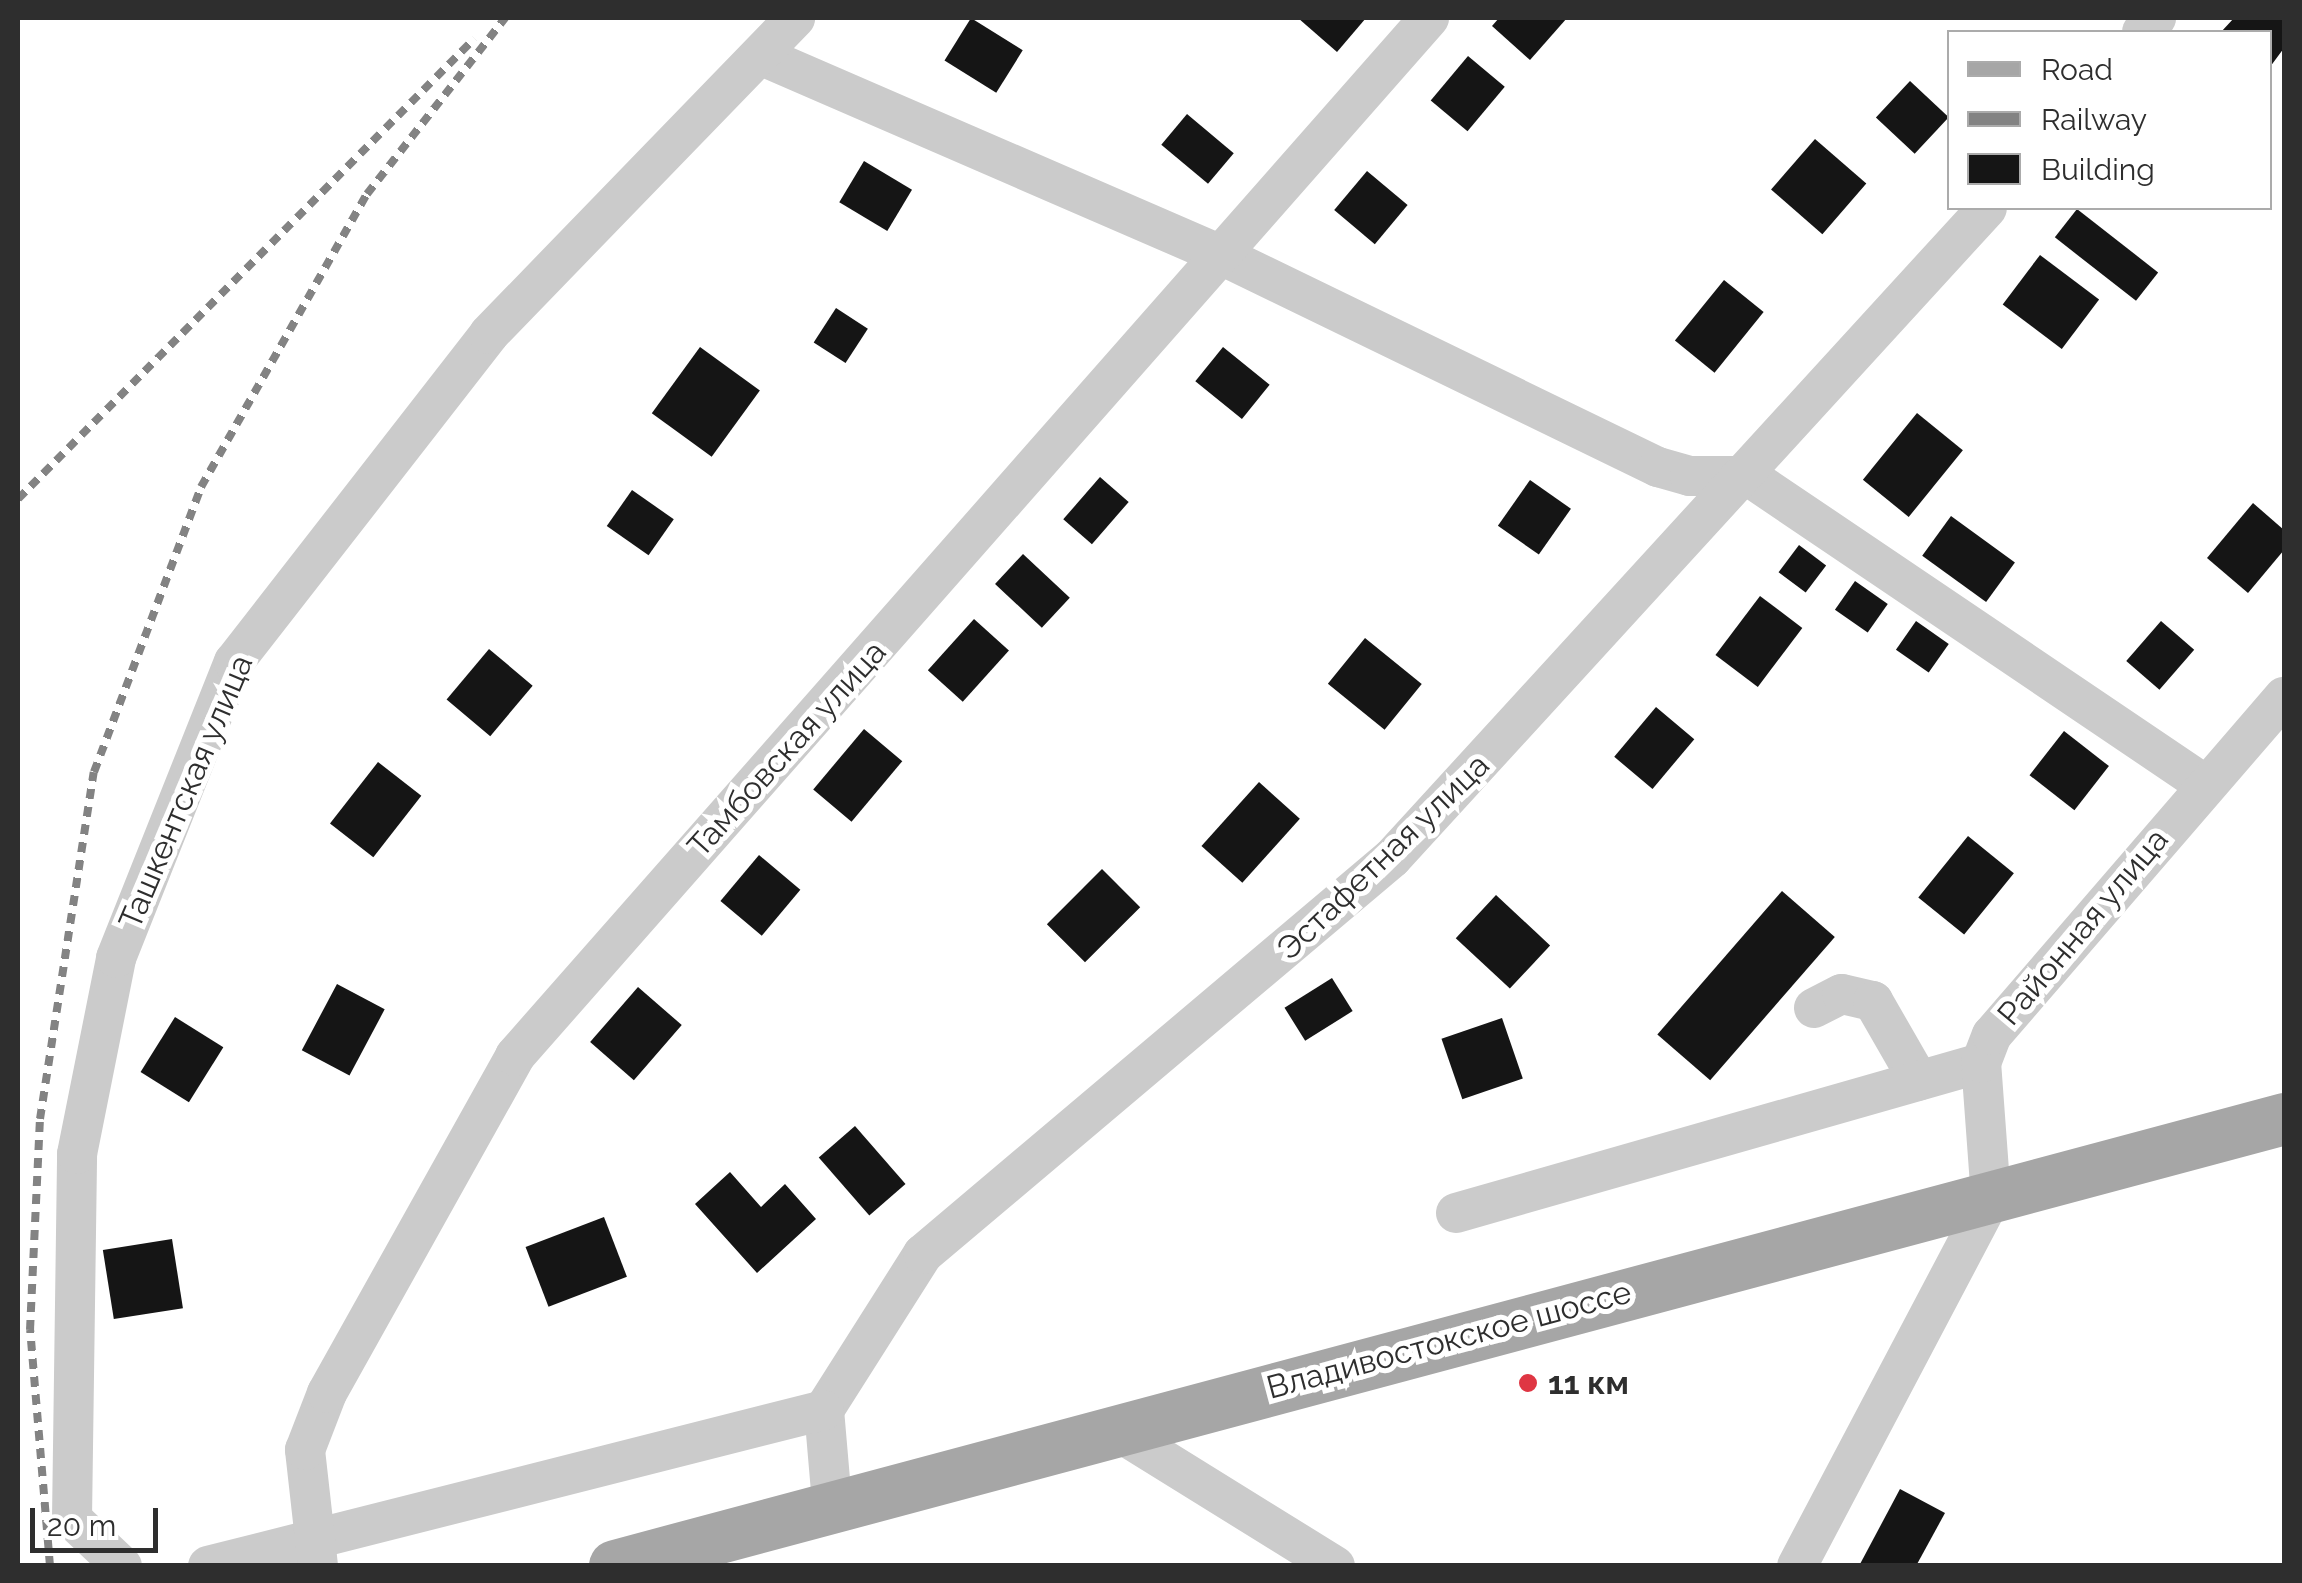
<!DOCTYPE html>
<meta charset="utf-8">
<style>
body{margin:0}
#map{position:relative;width:2302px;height:1583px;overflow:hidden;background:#fff;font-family:Raleway,sans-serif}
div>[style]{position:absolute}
.building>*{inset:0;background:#151515;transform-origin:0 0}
.minor>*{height:40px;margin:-20px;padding:0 20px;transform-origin:20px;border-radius:20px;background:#cbcbcb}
.major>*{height:52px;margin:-26px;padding:0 26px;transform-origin:26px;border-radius:26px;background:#a6a6a6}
.rail>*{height:8px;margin-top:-4px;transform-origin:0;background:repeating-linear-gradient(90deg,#838383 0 10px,transparent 0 18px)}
.dots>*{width:28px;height:28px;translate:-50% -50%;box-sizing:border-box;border:5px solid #fff;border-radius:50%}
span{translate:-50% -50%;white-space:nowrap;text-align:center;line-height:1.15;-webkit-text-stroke:10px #fff;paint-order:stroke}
.street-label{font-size:32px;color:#2e2e2e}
.poi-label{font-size:32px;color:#2e2e2e;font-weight:700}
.left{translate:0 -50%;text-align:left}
.frame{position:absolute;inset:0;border:20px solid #2e2e2e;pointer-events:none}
.legend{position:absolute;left:1947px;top:30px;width:325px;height:180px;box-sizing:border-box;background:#fff;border:2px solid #ababab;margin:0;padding:12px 18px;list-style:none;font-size:30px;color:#2e2e2e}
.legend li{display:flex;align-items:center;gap:20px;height:50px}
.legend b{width:50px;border:2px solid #ababab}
.scale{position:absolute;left:30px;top:1508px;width:128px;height:45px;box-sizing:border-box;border:5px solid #2e2e2e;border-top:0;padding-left:12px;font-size:30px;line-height:35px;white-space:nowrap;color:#2e2e2e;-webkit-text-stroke:8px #fff;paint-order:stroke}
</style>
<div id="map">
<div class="building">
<div style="left:971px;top:18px;width:61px;height:50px;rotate:32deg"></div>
<div style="clip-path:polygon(1298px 18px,1366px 18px,1337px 52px)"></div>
<div style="clip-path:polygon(1499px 18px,1567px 18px,1530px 60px,1492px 26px)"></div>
<div style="clip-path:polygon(2234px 18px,2284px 18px,2284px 48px,2270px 67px,2270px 32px,2221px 32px)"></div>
<div style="left:1468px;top:56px;width:48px;height:58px;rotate:40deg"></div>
<div style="left:1910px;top:81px;width:53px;height:50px;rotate:43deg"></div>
<div style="left:1187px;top:114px;width:61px;height:40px;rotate:40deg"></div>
<div style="left:1815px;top:139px;width:68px;height:67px;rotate:41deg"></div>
<div style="left:864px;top:161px;width:56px;height:48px;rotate:31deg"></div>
<div style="left:1367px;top:171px;width:53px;height:51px;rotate:40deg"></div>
<div style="left:2077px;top:209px;width:103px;height:36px;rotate:38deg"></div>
<div style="left:2040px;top:255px;width:74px;height:62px;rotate:37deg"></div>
<div style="left:1724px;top:280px;width:51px;height:78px;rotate:39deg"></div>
<div style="left:836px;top:308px;width:38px;height:41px;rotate:33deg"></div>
<div style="left:700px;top:347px;width:74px;height:82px;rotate:36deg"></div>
<div style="left:1223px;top:347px;width:60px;height:44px;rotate:39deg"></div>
<div style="left:1917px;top:413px;width:59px;height:86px;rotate:39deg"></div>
<div style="left:1100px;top:477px;width:38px;height:56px;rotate:41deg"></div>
<div style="left:1530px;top:480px;width:50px;height:56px;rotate:35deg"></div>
<div style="left:632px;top:490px;width:51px;height:44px;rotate:35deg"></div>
<div style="clip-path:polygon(2253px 503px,2284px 530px,2284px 550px,2248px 593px,2207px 558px)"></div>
<div style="left:1951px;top:516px;width:79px;height:49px;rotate:36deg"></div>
<div style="left:1799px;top:545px;width:34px;height:34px;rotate:37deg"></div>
<div style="left:1023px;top:554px;width:64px;height:41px;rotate:43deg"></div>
<div style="left:1855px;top:581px;width:40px;height:35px;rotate:35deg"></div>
<div style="left:1760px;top:596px;width:53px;height:74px;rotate:37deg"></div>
<div style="left:974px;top:619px;width:47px;height:69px;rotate:42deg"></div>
<div style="left:1916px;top:621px;width:40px;height:35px;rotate:35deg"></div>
<div style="left:2161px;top:621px;width:44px;height:53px;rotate:41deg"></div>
<div style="left:1365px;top:638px;width:73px;height:59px;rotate:39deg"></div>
<div style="left:489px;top:649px;width:57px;height:66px;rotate:40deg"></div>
<div style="left:1656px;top:707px;width:50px;height:65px;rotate:40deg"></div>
<div style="left:864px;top:729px;width:50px;height:79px;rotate:40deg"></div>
<div style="left:2064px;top:731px;width:57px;height:56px;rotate:38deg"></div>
<div style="left:378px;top:762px;width:55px;height:78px;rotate:38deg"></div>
<div style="left:1259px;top:782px;width:55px;height:86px;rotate:42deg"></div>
<div style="left:1968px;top:836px;width:59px;height:79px;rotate:39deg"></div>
<div style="left:759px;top:855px;width:54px;height:60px;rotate:40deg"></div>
<div style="left:1102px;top:869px;width:54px;height:78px;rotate:45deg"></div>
<div style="left:1782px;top:891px;width:70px;height:190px;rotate:41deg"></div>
<div style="left:1496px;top:895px;width:74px;height:59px;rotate:43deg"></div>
<div style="left:1332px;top:978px;width:39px;height:56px;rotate:58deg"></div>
<div style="left:337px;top:984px;width:54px;height:75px;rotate:28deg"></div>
<div style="left:638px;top:987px;width:58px;height:73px;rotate:41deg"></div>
<div style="left:175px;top:1017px;width:57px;height:65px;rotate:32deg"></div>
<div style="left:1502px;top:1018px;width:64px;height:64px;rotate:71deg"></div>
<div style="left:855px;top:1126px;width:77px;height:48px;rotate:49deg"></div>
<div style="clip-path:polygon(730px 1172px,761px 1207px,785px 1184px,816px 1219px,757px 1273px,695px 1204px)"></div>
<div style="left:604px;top:1217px;width:64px;height:84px;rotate:69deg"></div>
<div style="left:172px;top:1239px;width:70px;height:70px;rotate:81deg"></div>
<div style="clip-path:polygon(1900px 1489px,1945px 1513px,1916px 1566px,1859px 1566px)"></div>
</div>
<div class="minor">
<div style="left:2142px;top:32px;width:20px;rotate:-45deg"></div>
<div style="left:762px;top:56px;width:500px;rotate:23.44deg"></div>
<div style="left:1221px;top:255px;width:486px;rotate:25.9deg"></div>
<div style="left:1658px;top:467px;width:33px;rotate:16deg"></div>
<div style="left:1690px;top:476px;width:58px"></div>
<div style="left:1748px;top:476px;width:550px;rotate:34.04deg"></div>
<div style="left:1814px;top:1008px;width:31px;rotate:-27deg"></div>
<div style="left:1842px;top:994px;width:32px;rotate:13deg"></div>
<div style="left:1873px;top:1001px;width:92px;rotate:60.1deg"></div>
<div style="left:1456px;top:1213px;width:546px;rotate:-15.95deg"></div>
<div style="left:1114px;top:1429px;width:260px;rotate:31.8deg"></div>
<div style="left:832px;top:1503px;width:93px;rotate:-94.9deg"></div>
<div style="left:824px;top:1410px;width:185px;rotate:-57.6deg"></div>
<div style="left:923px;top:1254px;width:614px;rotate:-40.18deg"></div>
<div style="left:1392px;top:858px;width:881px;rotate:-47.53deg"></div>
<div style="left:122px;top:1566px;width:69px;rotate:-136.8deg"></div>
<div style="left:72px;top:1519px;width:365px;rotate:-89.2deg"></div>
<div style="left:77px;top:1154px;width:200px;rotate:-78.7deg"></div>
<div style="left:116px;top:958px;width:319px;rotate:-68.3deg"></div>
<div style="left:234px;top:662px;width:415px;rotate:-52.1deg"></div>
<div style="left:489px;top:334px;width:440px;rotate:-45.9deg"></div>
<div style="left:208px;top:1566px;width:635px;rotate:-14.21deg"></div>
<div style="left:318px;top:1566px;width:117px;rotate:-96.4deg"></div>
<div style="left:305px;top:1450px;width:61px;rotate:-68.9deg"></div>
<div style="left:327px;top:1393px;width:386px;rotate:-60.8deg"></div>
<div style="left:515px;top:1056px;width:1383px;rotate:-48.63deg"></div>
<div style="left:1797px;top:1566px;width:416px;rotate:-62.2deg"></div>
<div style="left:1991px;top:1198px;width:135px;rotate:-94.2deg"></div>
<div style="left:1981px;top:1063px;width:30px;rotate:-69deg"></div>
<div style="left:1992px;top:1035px;width:447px;rotate:-49.2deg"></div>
</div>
<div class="major">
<div style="left:615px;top:1566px;width:1728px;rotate:-14.99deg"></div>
</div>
<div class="rail">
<div style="left:18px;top:499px;width:648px;rotate:-45.25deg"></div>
<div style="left:50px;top:1566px;width:237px;rotate:-94.8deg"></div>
<div style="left:30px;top:1330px;width:211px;rotate:-87.3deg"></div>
<div style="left:40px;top:1119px;width:351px;rotate:-81.2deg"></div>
<div style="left:94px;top:772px;width:304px;rotate:-69.4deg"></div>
<div style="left:201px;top:487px;width:337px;rotate:-60.5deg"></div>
<div style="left:367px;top:194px;width:224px;rotate:-51.9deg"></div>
</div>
<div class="dots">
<div style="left:1528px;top:1383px;background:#df3643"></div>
</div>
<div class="street-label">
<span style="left:787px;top:749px;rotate:-48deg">Тамбовская улица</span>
<span style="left:186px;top:792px;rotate:-67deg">Ташкентская улица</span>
<span style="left:1383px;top:857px;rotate:-44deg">Эстафетная улица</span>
<span style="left:2083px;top:927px;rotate:-50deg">Районная улица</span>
<span style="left:1449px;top:1340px;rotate:-15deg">Владивостокское шоссе</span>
</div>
<div class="poi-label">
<span class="left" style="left:1548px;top:1383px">11 км</span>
</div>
<div class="frame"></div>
<ul class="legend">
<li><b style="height:12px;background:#a6a6a6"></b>Road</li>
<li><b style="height:12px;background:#838383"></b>Railway</li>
<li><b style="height:28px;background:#151515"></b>Building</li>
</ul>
<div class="scale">20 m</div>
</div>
